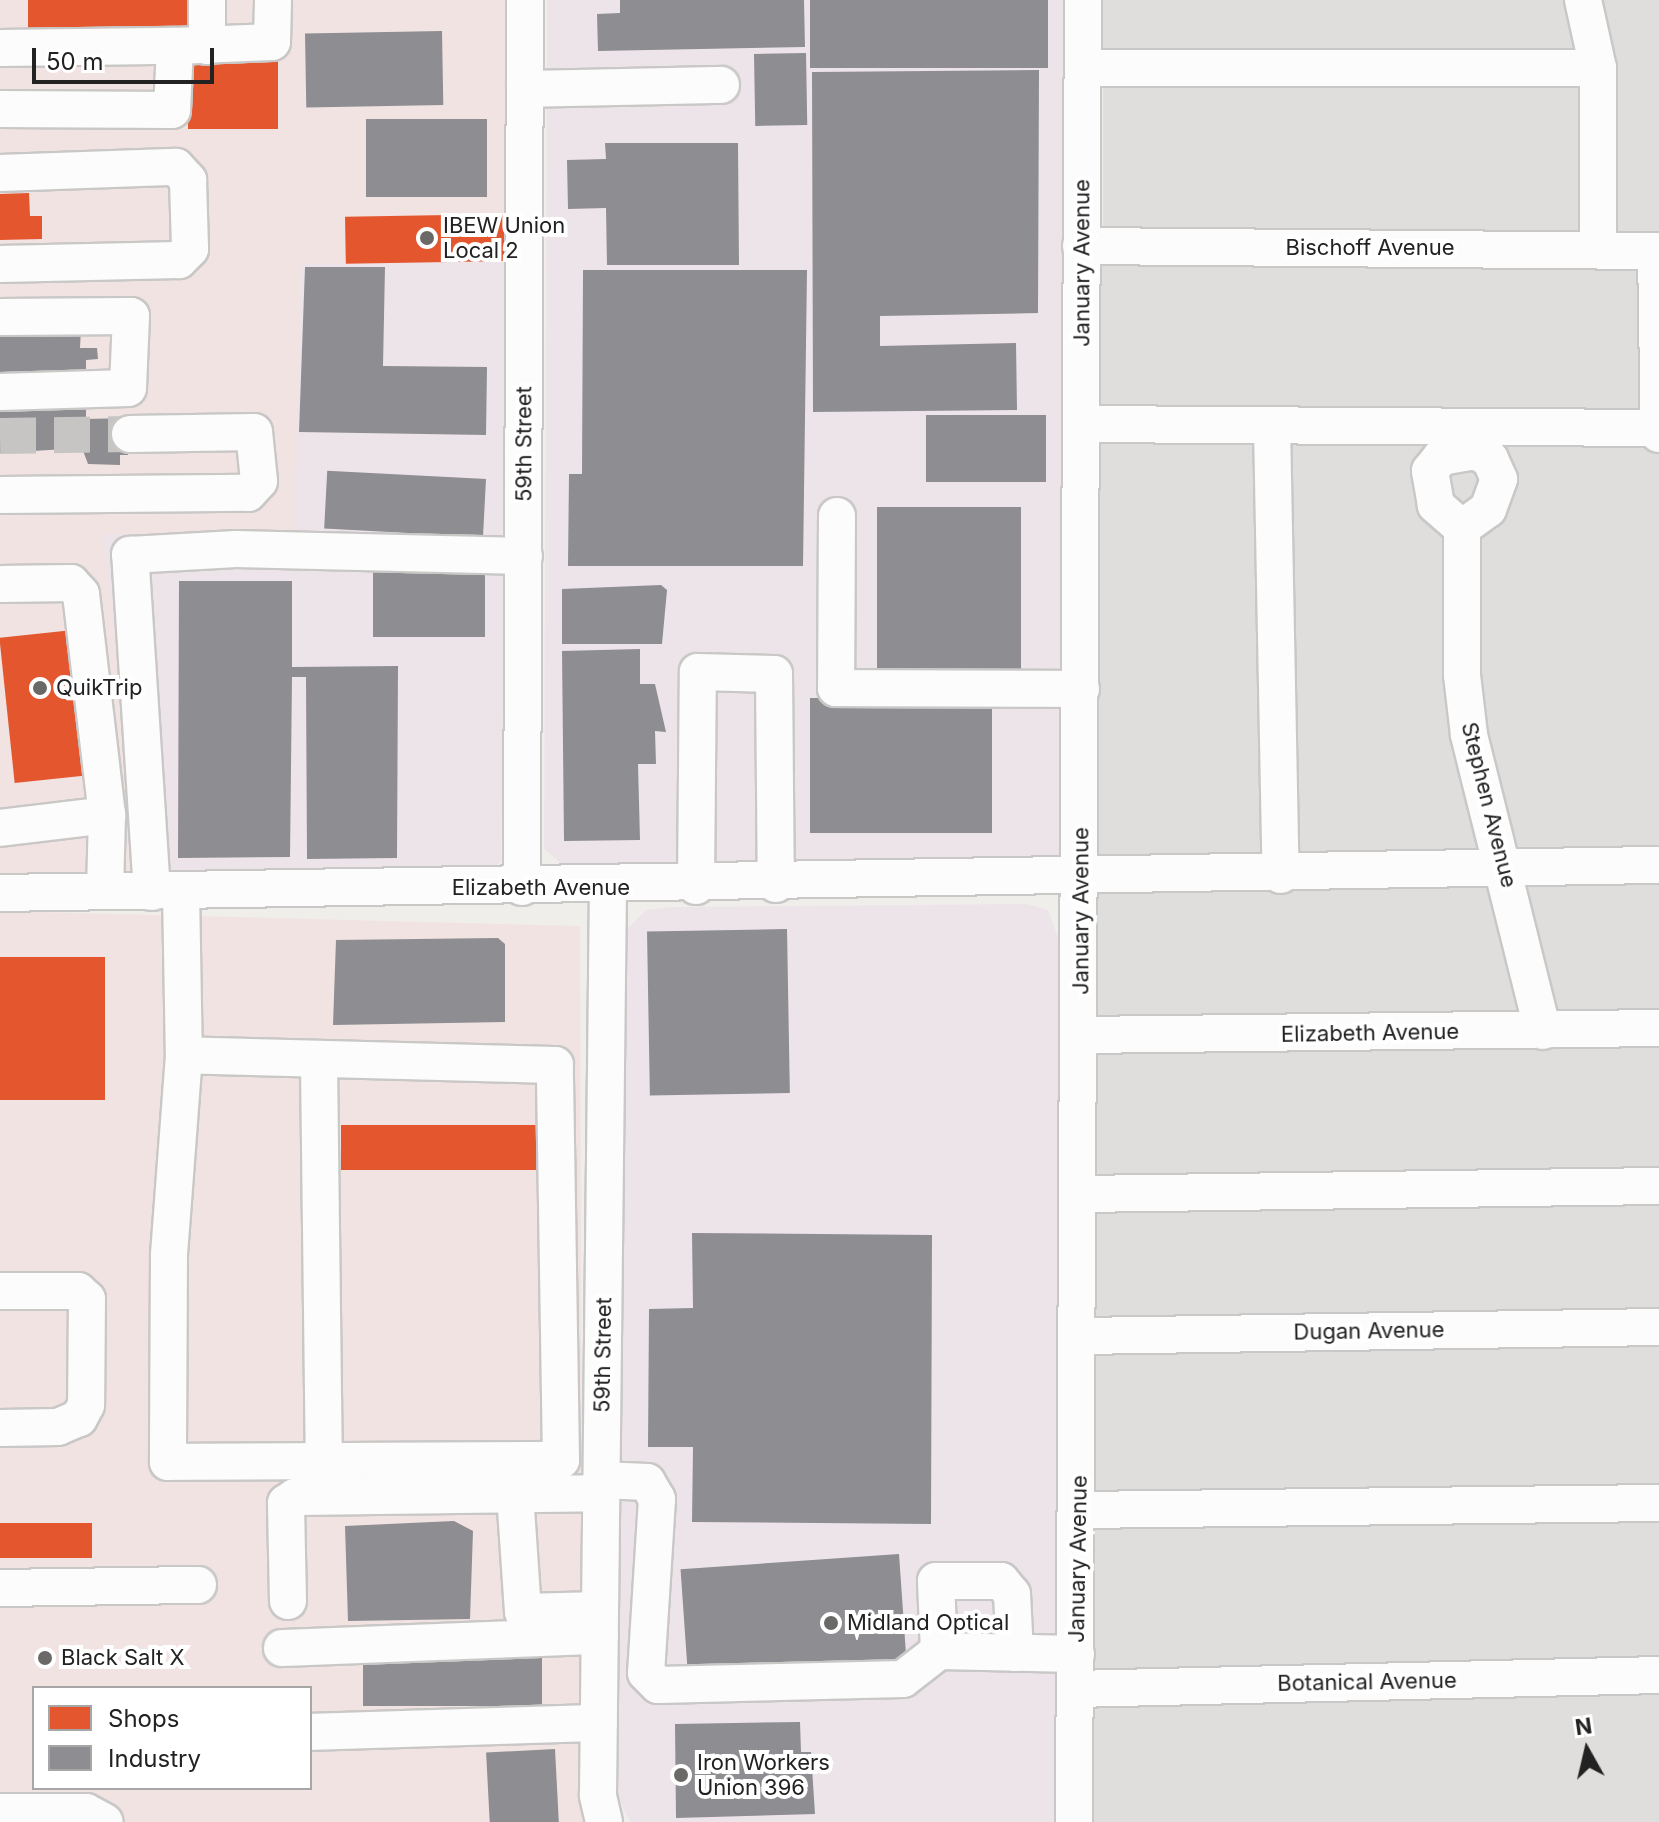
<!DOCTYPE html>
<style>
body{margin:0}
#map{position:relative;width:1659px;height:1822px;overflow:hidden;background:#f0eeeb;font-family:Inter,sans-serif}
div>[style]{position:absolute}
.residential>*{inset:0;background:#dfdedc;transform-origin:0 0}
.commercial>*{inset:0;background:#f1e3e1}
.industrial>*{inset:0;background:#ede4e9}
.shops>*{inset:0;background:#e4572e;transform-origin:0 0}
.industry>*{inset:0;background:#8d8d92;transform-origin:0 0}
.minor-tunnel>*{height:36px;margin-top:-18px;transform-origin:0;background:repeating-linear-gradient(90deg,#c7c5c3 0 36px,transparent 0 54px)}
.roads{filter:drop-shadow(2px 0 #c9c8c7) drop-shadow(-2px 0 #c9c8c7) drop-shadow(0 2px #c9c8c7) drop-shadow(0 -2px #c9c8c7)}
.minor>*{height:36px;margin:-18px;padding:0 18px;transform-origin:18px;border-radius:18px;background:#fdfcfc}
.dots>*{width:22px;height:22px;translate:-50% -50%;box-sizing:border-box;border:4px solid #fff;border-radius:50%}
span{translate:-50% -50%;white-space:nowrap;text-align:center;line-height:1.15;-webkit-text-stroke:8px #fff;paint-order:stroke}
.poi-label{font-size:22px;color:#222}
.left{translate:0 -50%;text-align:left}
.street-label{font-size:22px;color:#222}
.legend{position:absolute;left:32px;top:1686px;width:280px;height:104px;box-sizing:border-box;background:#fff;border:2px solid #a7a7a7;margin:0;padding:10px 14px;list-style:none;font-size:24px;color:#222}
.legend li{display:flex;align-items:center;gap:16px;height:40px}
.legend b{width:40px;border:2px solid #a7a7a7}
.north{position:absolute;left:1547px;top:1710px;width:80px;height:80px;-webkit-text-stroke:6px #fff;paint-order:stroke;rotate:352deg;font-size:22px;font-weight:700;line-height:32px;text-align:center;color:#222}
.north::after{content:'';display:block;margin:auto;width:28px;height:36px;background:#222;clip-path:polygon(50% 0,100% 100%,50% 72%,0 100%)}
.scale{position:absolute;left:32px;top:48px;width:182px;height:36px;box-sizing:border-box;border:4px solid #222;border-top:0;padding-left:10px;font-size:24px;line-height:28px;white-space:nowrap;color:#222;-webkit-text-stroke:6px #fff;paint-order:stroke}
</style>
<div id="map">
<div class="residential">
<div style="clip-path:polygon(1103px 0,1659px 0,1659px 422px,1092px 419px,1093px 273px,1103px 224px)"></div>
<div style="left:1096px;top:435px;width:563px;height:1067px"></div>
<div style="left:1659px;top:1511px;width:311px;height:568px;rotate:90deg"></div>
</div>
<div class="commercial">
<div style="clip-path:polygon(0 0,509px 0,509px 261px,301px 265px,296px 534px,141px 877px,0 878px)"></div>
<div style="clip-path:polygon(evenodd,0 911px,580px 926px,583px 1822px,0 1822px,0 911px,34px 1688px,310px 1688px,310px 1788px,34px 1788px,34px 1688px)"></div>
</div>
<div class="industrial">
<div style="clip-path:polygon(547px 0,1065px 0,1065px 869px,574px 874px,544px 849px)"></div>
<div style="clip-path:polygon(509px 261px,501px 862px,486px 873px,141px 877px,103px 534px,295px 534px,301px 264px)"></div>
<div style="clip-path:polygon(1026px 904px,1048px 910px,1060px 943px,1055px 1822px,630px 1822px,616px 1793px,619px 937px,646px 910px,673px 907px)"></div>
</div>
<div class="shops">
<div style="left:28px;top:0;width:165px;height:28px"></div>
<div style="left:188px;top:61px;width:90px;height:68px"></div>
<div style="clip-path:polygon(29px 193px,30px 216px,42px 216px,42px 239px,0 240px,0 194px)"></div>
<div style="left:508px;top:214px;width:47px;height:163px;rotate:89deg"></div>
<div style="left:73px;top:630px;width:146px;height:74px;rotate:84deg"></div>
<div style="left:105px;top:957px;width:143px;height:105px;rotate:90deg"></div>
<div style="left:341px;top:1125px;width:202px;height:45px"></div>
<div style="left:0;top:1523px;width:92px;height:35px"></div>
</div>
<div class="industry">
<div style="clip-path:polygon(620px 0,804px 0,805px 47px,598px 51px,597px 14px,620px 13px)"></div>
<div style="left:810px;top:0;width:238px;height:68px"></div>
<div style="left:442px;top:31px;width:74px;height:137px;rotate:89deg"></div>
<div style="left:806px;top:53px;width:72px;height:52px;rotate:89deg"></div>
<div style="clip-path:polygon(1039px 70px,1038px 313px,880px 316px,880px 346px,1016px 343px,1017px 410px,813px 412px,812px 72px)"></div>
<div style="left:366px;top:119px;width:121px;height:78px"></div>
<div style="clip-path:polygon(605px 143px,738px 143px,739px 265px,607px 265px,606px 208px,568px 209px,567px 160px,606px 159px)"></div>
<div style="clip-path:polygon(305px 267px,385px 267px,383px 366px,487px 367px,486px 435px,299px 432px)"></div>
<div style="clip-path:polygon(583px 270px,807px 270px,803px 566px,568px 566px,569px 474px,582px 474px)"></div>
<div style="clip-path:polygon(0 328px,81px 328px,80px 348px,97px 348px,98px 359px,86px 360px,86px 383px,0 384px)"></div>
<div style="clip-path:polygon(86px 409px,86px 419px,128px 418px,128px 455px,120px 455px,120px 465px,88px 464px,82px 448px,0 453px,0 410px)"></div>
<div style="left:1046px;top:415px;width:67px;height:120px;rotate:90deg"></div>
<div style="left:486px;top:479px;width:58px;height:159px;rotate:93deg"></div>
<div style="left:1021px;top:507px;width:172px;height:144px;rotate:90deg"></div>
<div style="left:485px;top:569px;width:68px;height:112px;rotate:90deg"></div>
<div style="clip-path:polygon(179px 581px,292px 581px,292px 667px,398px 666px,397px 858px,307px 859px,306px 677px,292px 677px,290px 857px,178px 858px)"></div>
<div style="clip-path:polygon(661px 585px,667px 590px,662px 644px,562px 644px,562px 589px)"></div>
<div style="clip-path:polygon(640px 649px,640px 684px,655px 684px,666px 732px,655px 731px,656px 764px,638px 764px,640px 840px,564px 841px,562px 651px)"></div>
<div style="left:992px;top:698px;width:135px;height:182px;rotate:90deg"></div>
<div style="left:787px;top:929px;width:164px;height:140px;rotate:89deg"></div>
<div style="clip-path:polygon(498px 938px,505px 944px,505px 1022px,333px 1025px,336px 940px)"></div>
<div style="clip-path:polygon(692px 1233px,932px 1235px,931px 1524px,692px 1522px,693px 1447px,648px 1447px,649px 1309px,693px 1308px)"></div>
<div style="clip-path:polygon(454px 1521px,473px 1531px,470px 1619px,348px 1621px,345px 1526px)"></div>
<div style="left:899px;top:1554px;width:113px;height:219px;rotate:86deg"></div>
<div style="left:542px;top:1649px;width:57px;height:179px;rotate:90deg"></div>
<div style="clip-path:polygon(800px 1722px,801px 1752px,811px 1752px,815px 1814px,676px 1818px,675px 1724px)"></div>
<div style="left:555px;top:1749px;width:73px;height:69px;rotate:87deg"></div>
</div>
<div class="minor-tunnel">
<div style="left:0;top:436px;width:130px;rotate:-0.9deg"></div>
</div>
<div class="roads">
<div class="minor">
<div style="left:207px;top:0;width:46px;rotate:90deg"></div>
<div style="left:1583px;top:0;width:70px;rotate:77.6deg"></div>
<div style="left:1598px;top:68px;width:182px;rotate:90deg"></div>
<div style="left:0;top:48px;width:175px;rotate:-0.7deg"></div>
<div style="left:1083px;top:68px;width:515px"></div>
<div style="left:525px;top:89px;width:196px;rotate:-1.2deg"></div>
<div style="left:0;top:109px;width:172px;rotate:0.3deg"></div>
<div style="left:172px;top:110px;width:64px;rotate:-87.3deg"></div>
<div style="left:175px;top:46px;width:97px;rotate:-2.4deg"></div>
<div style="left:272px;top:42px;width:42px;rotate:-88.6deg"></div>
<div style="left:0;top:173px;width:176px;rotate:-2deg"></div>
<div style="left:176px;top:167px;width:18px;rotate:47deg"></div>
<div style="left:188px;top:180px;width:69px;rotate:88.3deg"></div>
<div style="left:190px;top:249px;width:16px;rotate:135deg"></div>
<div style="left:179px;top:260px;width:179px;rotate:178.7deg"></div>
<div style="left:1081px;top:246px;width:578px;rotate:0.5deg"></div>
<div style="left:1656px;top:251px;width:183px;rotate:89.1deg"></div>
<div style="left:0;top:317px;width:131px;rotate:-0.4deg"></div>
<div style="left:131px;top:316px;width:72px;rotate:92.4deg"></div>
<div style="left:128px;top:388px;width:128px;rotate:178.2deg"></div>
<div style="left:1082px;top:424px;width:575px;rotate:0.4deg"></div>
<div style="left:1272px;top:426px;width:449px;rotate:88.9deg"></div>
<div style="left:0;top:495px;width:248px;rotate:-0.5deg"></div>
<div style="left:248px;top:493px;width:16px;rotate:-47deg"></div>
<div style="left:259px;top:481px;width:49px;rotate:-95.8deg"></div>
<div style="left:254px;top:432px;width:124px;rotate:179.1deg"></div>
<div style="left:837px;top:516px;width:172px;rotate:90.3deg"></div>
<div style="left:836px;top:688px;width:245px;rotate:0.2deg"></div>
<div style="left:1462px;top:528px;width:35px;rotate:-139deg"></div>
<div style="left:1436px;top:505px;width:35px;rotate:-100deg"></div>
<div style="left:1430px;top:471px;width:18px;rotate:-52deg"></div>
<div style="left:1441px;top:457px;width:35px;rotate:-10deg"></div>
<div style="left:1475px;top:451px;width:17px;rotate:28deg"></div>
<div style="left:1490px;top:459px;width:22px;rotate:66deg"></div>
<div style="left:1499px;top:479px;width:32px;rotate:110deg"></div>
<div style="left:1488px;top:509px;width:32px;rotate:144deg"></div>
<div style="left:1462px;top:528px;width:147px;rotate:90deg"></div>
<div style="left:1462px;top:675px;width:60px;rotate:83.3deg"></div>
<div style="left:1469px;top:735px;width:305px;rotate:76deg"></div>
<div style="left:0;top:584px;width:71px;rotate:-0.8deg"></div>
<div style="left:71px;top:583px;width:15px;rotate:48deg"></div>
<div style="left:81px;top:594px;width:223px;rotate:83.3deg"></div>
<div style="left:107px;top:815px;width:76px;rotate:91.5deg"></div>
<div style="left:0;top:828px;width:108px;rotate:-6.9deg"></div>
<div style="left:696px;top:886px;width:214px;rotate:-89.5deg"></div>
<div style="left:698px;top:672px;width:76px;rotate:1.5deg"></div>
<div style="left:774px;top:674px;width:210px;rotate:89.5deg"></div>
<div style="left:522px;top:887px;width:887px;rotate:-89.81deg"></div>
<div style="left:181px;top:891px;width:164px;rotate:89deg"></div>
<div style="left:184px;top:1055px;width:202px;rotate:94.3deg"></div>
<div style="left:169px;top:1256px;width:206px;rotate:90.3deg"></div>
<div style="left:168px;top:1462px;width:393px;rotate:-0.3deg"></div>
<div style="left:561px;top:1460px;width:395px;rotate:-90.9deg"></div>
<div style="left:555px;top:1065px;width:371px;rotate:-178.5deg"></div>
<div style="left:152px;top:892px;width:338px;rotate:-93.7deg"></div>
<div style="left:130px;top:555px;width:106px;rotate:-3.2deg"></div>
<div style="left:236px;top:549px;width:288px;rotate:1.4deg"></div>
<div style="left:0;top:893px;width:1659px;rotate:-0.97deg"></div>
<div style="left:1080px;top:1035px;width:579px;rotate:-0.69deg"></div>
<div style="left:319px;top:1064px;width:398px;rotate:89.3deg"></div>
<div style="left:1080px;top:1194px;width:579px;rotate:-0.79deg"></div>
<div style="left:0;top:1291px;width:78px"></div>
<div style="left:78px;top:1291px;width:12px;rotate:42deg"></div>
<div style="left:87px;top:1299px;width:106px;rotate:90.5deg"></div>
<div style="left:86px;top:1405px;width:15px;rotate:118deg"></div>
<div style="left:79px;top:1418px;width:23px;rotate:157deg"></div>
<div style="left:58px;top:1427px;width:58px;rotate:179deg"></div>
<div style="left:1080px;top:1336px;width:579px;rotate:-0.89deg"></div>
<div style="left:601px;top:1480px;width:46px;rotate:2.5deg"></div>
<div style="left:647px;top:1482px;width:20px;rotate:60deg"></div>
<div style="left:657px;top:1499px;width:174px;rotate:93.6deg"></div>
<div style="left:646px;top:1673px;width:17px;rotate:45deg"></div>
<div style="left:658px;top:1685px;width:245px;rotate:-1.4deg"></div>
<div style="left:903px;top:1679px;width:46px;rotate:-37.9deg"></div>
<div style="left:939px;top:1651px;width:137px;rotate:1.3deg"></div>
<div style="left:515px;top:1494px;width:118px;rotate:86.1deg"></div>
<div style="left:523px;top:1612px;width:77px;rotate:-1.5deg"></div>
<div style="left:1079px;top:1510px;width:580px;rotate:-0.69deg"></div>
<div style="left:0;top:1588px;width:198px;rotate:-0.9deg"></div>
<div style="left:288px;top:1601px;width:98px;rotate:-91.2deg"></div>
<div style="left:286px;top:1503px;width:11px;rotate:-34deg"></div>
<div style="left:295px;top:1497px;width:306px;rotate:-0.7deg"></div>
<div style="left:282px;top:1648px;width:318px;rotate:-2.2deg"></div>
<div style="left:939px;top:1651px;width:70px;rotate:-92.5deg"></div>
<div style="left:936px;top:1581px;width:65px"></div>
<div style="left:1001px;top:1581px;width:17px;rotate:50deg"></div>
<div style="left:1012px;top:1594px;width:59px;rotate:87.1deg"></div>
<div style="left:1075px;top:1689px;width:584px;rotate:-1.37deg"></div>
<div style="left:310px;top:1732px;width:289px;rotate:-1.8deg"></div>
<div style="left:0;top:1812px;width:86px"></div>
<div style="left:86px;top:1812px;width:21px;rotate:28deg"></div>
<div style="left:604px;top:1822px;width:28px;rotate:-103deg"></div>
<div style="left:598px;top:1795px;width:908px;rotate:-89.37deg"></div>
<div style="left:1074px;top:1822px;width:1822px;rotate:-89.72deg"></div>
</div>
</div>
<div class="dots">
<div style="left:427px;top:238px;background:#6a6968"></div>
<div style="left:40px;top:688px;background:#6a6968"></div>
<div style="left:831px;top:1623px;background:#6a6968"></div>
<div style="left:45px;top:1658px;background:#6a6968"></div>
<div style="left:681px;top:1775px;background:#6a6968"></div>
</div>
<div class="poi-label">
<span class="left" style="left:443px;top:238px">IBEW Union<br>Local 2</span>
<span class="left" style="left:56px;top:688px">QuikTrip</span>
<span class="left" style="left:847px;top:1623px">Midland Optical</span>
<span class="left" style="left:61px;top:1658px">Black Salt X</span>
<span class="left" style="left:697px;top:1775px">Iron Workers<br>Union 396</span>
</div>
<div class="street-label">
<span style="left:1370px;top:248px">Bischoff Avenue</span>
<span style="left:1082px;top:263px;rotate:-90deg">January Avenue</span>
<span style="left:524px;top:444px;rotate:-90deg">59th Street</span>
<span style="left:1489px;top:805px;rotate:76deg">Stephen Avenue</span>
<span style="left:541px;top:888px">Elizabeth Avenue</span>
<span style="left:1081px;top:911px;rotate:-90deg">January Avenue</span>
<span style="left:1370px;top:1033px;rotate:-1deg">Elizabeth Avenue</span>
<span style="left:1369px;top:1331px;rotate:-1deg">Dugan Avenue</span>
<span style="left:603px;top:1355px;rotate:-89deg">59th Street</span>
<span style="left:1078px;top:1559px;rotate:-89deg">January Avenue</span>
<span style="left:1367px;top:1682px;rotate:-1deg">Botanical Avenue</span>
</div>
<ul class="legend">
<li><b style="height:22px;background:#e4572e"></b>Shops</li>
<li><b style="height:22px;background:#8d8d92"></b>Industry</li>
</ul>
<div class="north">N</div>
<div class="scale">50 m</div>
</div>
